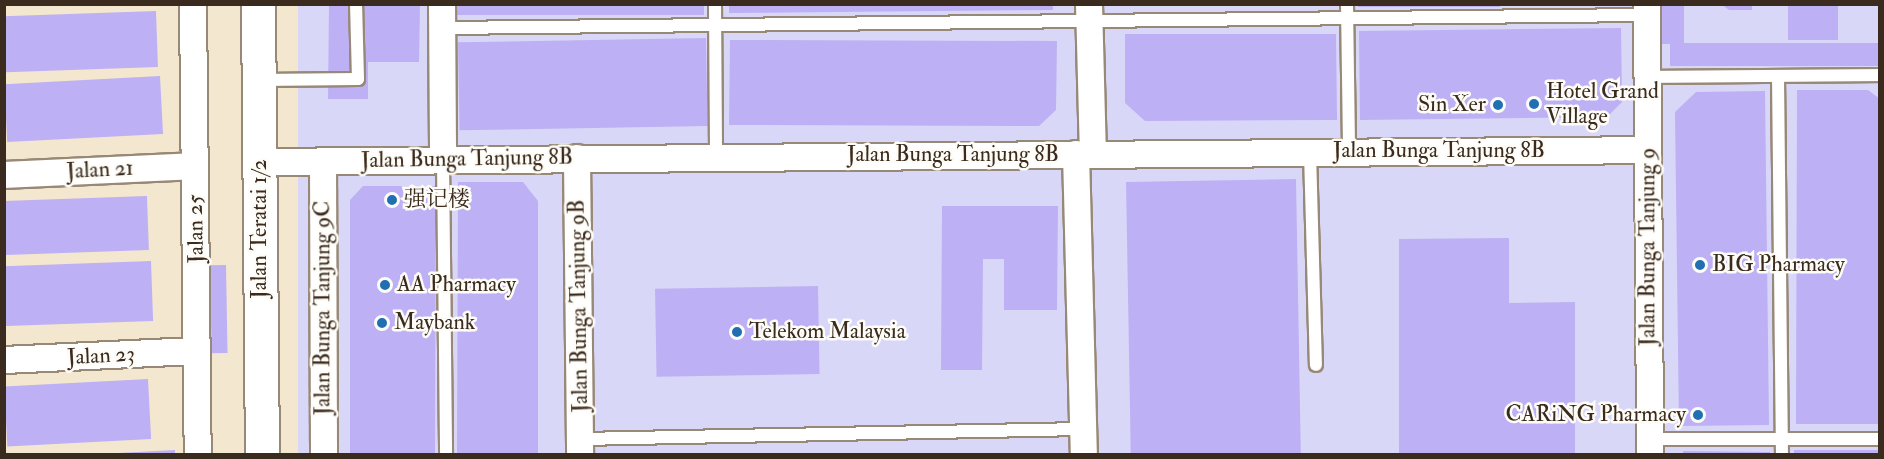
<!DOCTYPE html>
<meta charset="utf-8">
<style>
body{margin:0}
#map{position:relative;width:1884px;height:459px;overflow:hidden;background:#f4e7cf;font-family:"IM FELL Double Pica","Noto Serif SC",serif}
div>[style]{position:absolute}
.built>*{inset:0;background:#d9d7f8;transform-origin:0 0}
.building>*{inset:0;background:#beb0f4;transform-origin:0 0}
.roads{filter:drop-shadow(2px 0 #988876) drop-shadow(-2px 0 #988876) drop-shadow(0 2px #988876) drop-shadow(0 -2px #988876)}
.service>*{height:12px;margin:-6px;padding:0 6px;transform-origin:6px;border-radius:6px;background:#fff}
.minor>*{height:26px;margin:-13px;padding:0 13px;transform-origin:13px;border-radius:13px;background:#fff}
.secondary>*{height:33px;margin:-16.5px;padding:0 16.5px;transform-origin:16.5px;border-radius:16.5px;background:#fff}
.dots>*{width:16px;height:16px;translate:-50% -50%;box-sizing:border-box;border:3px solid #fdfcf7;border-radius:50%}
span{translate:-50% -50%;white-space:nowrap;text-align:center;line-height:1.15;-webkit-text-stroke:5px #fdfcf7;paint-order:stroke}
.poi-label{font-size:22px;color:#3b2a1e}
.left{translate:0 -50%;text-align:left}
.right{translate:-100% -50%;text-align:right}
.street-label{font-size:22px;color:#3b2a1e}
.frame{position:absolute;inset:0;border:6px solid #3b2a1e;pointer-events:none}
</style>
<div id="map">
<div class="built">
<div style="left:298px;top:5px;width:1581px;height:449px"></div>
</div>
<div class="building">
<div style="clip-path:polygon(329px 4px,420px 4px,419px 62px,368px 62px,368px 99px,328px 99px)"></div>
<div style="left:456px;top:4px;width:248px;height:11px"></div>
<div style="left:1358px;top:4px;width:142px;height:3px"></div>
<div style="left:1662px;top:4px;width:22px;height:40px"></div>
<div style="clip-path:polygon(1721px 4px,1752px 4px,1752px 10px,1729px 10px)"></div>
<div style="left:1788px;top:4px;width:50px;height:36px"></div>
<div style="clip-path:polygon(729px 5px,1053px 5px,1053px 10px,729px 13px)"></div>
<div style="left:156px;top:11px;width:56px;height:152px;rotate:88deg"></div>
<div style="clip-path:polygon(1621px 28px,1622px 102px,1607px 117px,1360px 120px,1359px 31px)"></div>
<div style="clip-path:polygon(1125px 34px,1336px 34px,1337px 120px,1145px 121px,1125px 103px)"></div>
<div style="left:706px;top:38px;width:88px;height:248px;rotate:89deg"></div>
<div style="clip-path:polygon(730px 40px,1057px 41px,1056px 110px,1039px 126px,729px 125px)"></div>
<div style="left:1880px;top:43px;width:23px;height:210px;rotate:90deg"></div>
<div style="left:160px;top:76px;width:58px;height:156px;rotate:87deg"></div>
<div style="clip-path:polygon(1797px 90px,1868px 90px,1880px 99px,1880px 424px,1796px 424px)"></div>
<div style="clip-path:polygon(1765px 91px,1769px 425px,1679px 426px,1675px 112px,1696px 92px)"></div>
<div style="left:1296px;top:179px;width:275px;height:170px;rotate:89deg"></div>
<div style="clip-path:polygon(458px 182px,523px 182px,538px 201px,538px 454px,457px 454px)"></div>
<div style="clip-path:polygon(363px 186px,436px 186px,435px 454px,350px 454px,350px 200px)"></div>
<div style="left:147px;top:196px;width:54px;height:143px;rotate:88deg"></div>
<div style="clip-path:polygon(942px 206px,1058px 206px,1057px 310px,1004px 310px,1004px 259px,983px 259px,982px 370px,941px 370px)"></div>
<div style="clip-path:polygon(1509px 238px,1509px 303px,1575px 302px,1575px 454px,1399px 454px,1399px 239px)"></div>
<div style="left:151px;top:261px;width:60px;height:147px;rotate:88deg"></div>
<div style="left:226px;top:265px;width:88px;height:16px;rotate:89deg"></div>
<div style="left:818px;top:286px;width:88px;height:163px;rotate:89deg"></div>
<div style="left:148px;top:379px;width:60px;height:144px;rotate:87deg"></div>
<div style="clip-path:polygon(175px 450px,175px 454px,118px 454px,118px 453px)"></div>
<div style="left:1794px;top:450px;width:86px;height:4px"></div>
<div style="clip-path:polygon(1683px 451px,1770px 452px,1770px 454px,1683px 454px)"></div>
</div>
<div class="roads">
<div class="service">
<div style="left:715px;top:4px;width:153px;rotate:89.6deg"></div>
<div style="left:1347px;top:4px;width:148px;rotate:89.2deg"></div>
<div style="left:442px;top:28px;width:1205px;rotate:-0.62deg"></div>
<div style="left:1778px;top:76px;width:378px;rotate:89.4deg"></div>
<div style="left:1647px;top:77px;width:233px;rotate:-0.5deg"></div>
<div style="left:259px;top:80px;width:99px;rotate:-0.6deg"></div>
<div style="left:358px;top:79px;width:75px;rotate:-91.5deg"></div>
<div style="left:1310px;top:153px;width:212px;rotate:88.4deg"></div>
<div style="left:443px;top:159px;width:295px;rotate:89.4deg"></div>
<div style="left:580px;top:439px;width:503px;rotate:-1.14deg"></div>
<div style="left:1650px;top:439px;width:230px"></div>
</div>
<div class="minor">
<div style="left:193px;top:4px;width:450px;rotate:89.4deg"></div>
<div style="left:442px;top:4px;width:155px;rotate:89.6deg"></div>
<div style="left:1089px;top:4px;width:150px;rotate:88.5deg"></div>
<div style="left:1647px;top:4px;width:450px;rotate:89.6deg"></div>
<div style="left:1076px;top:154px;width:300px;rotate:88.5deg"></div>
<div style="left:577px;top:158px;width:296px;rotate:89.4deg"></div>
<div style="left:323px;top:161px;width:293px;rotate:89.8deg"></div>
<div style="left:259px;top:162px;width:1389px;rotate:-0.49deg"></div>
<div style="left:4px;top:175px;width:191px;rotate:-2.7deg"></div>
<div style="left:4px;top:360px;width:193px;rotate:-2.7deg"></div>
</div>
<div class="secondary">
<div style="left:258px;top:4px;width:450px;rotate:89.5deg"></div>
</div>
</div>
<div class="dots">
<div style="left:1534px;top:104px;background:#1f6fb2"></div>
<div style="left:1498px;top:105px;background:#1f6fb2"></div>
<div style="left:392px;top:200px;background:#1f6fb2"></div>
<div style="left:1700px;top:265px;background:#1f6fb2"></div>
<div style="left:385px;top:285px;background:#1f6fb2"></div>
<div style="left:382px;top:323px;background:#1f6fb2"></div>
<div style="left:737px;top:332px;background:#1f6fb2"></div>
<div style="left:1698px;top:415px;background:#1f6fb2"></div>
</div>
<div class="poi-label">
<span class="left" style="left:1546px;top:104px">Hotel Grand<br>Village</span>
<span class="right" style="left:1486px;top:105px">Sin Xer</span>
<span class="left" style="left:404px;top:200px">强记楼</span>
<span class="left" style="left:1712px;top:265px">BIG Pharmacy</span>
<span class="left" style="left:397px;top:285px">AA Pharmacy</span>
<span class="left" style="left:394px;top:323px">Maybank</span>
<span class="left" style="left:749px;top:332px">Telekom Malaysia</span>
<span class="right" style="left:1686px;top:415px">CARiNG Pharmacy</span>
</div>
<div class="street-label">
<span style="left:1439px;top:151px">Jalan Bunga Tanjung 8B</span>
<span style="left:953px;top:155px">Jalan Bunga Tanjung 8B</span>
<span style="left:467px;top:159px;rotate:-1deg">Jalan Bunga Tanjung 8B</span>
<span style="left:100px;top:170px;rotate:-3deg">Jalan 21</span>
<span style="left:196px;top:229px;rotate:-91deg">Jalan 25</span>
<span style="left:260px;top:229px;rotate:-90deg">Jalan Teratai 1/2</span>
<span style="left:1648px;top:247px;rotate:-90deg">Jalan Bunga Tanjung 9</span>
<span style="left:579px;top:306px;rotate:-91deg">Jalan Bunga Tanjung 9B</span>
<span style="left:323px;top:308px;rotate:-90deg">Jalan Bunga Tanjung 9C</span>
<span style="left:101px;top:356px;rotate:-3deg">Jalan 23</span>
</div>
<div class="frame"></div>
</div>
